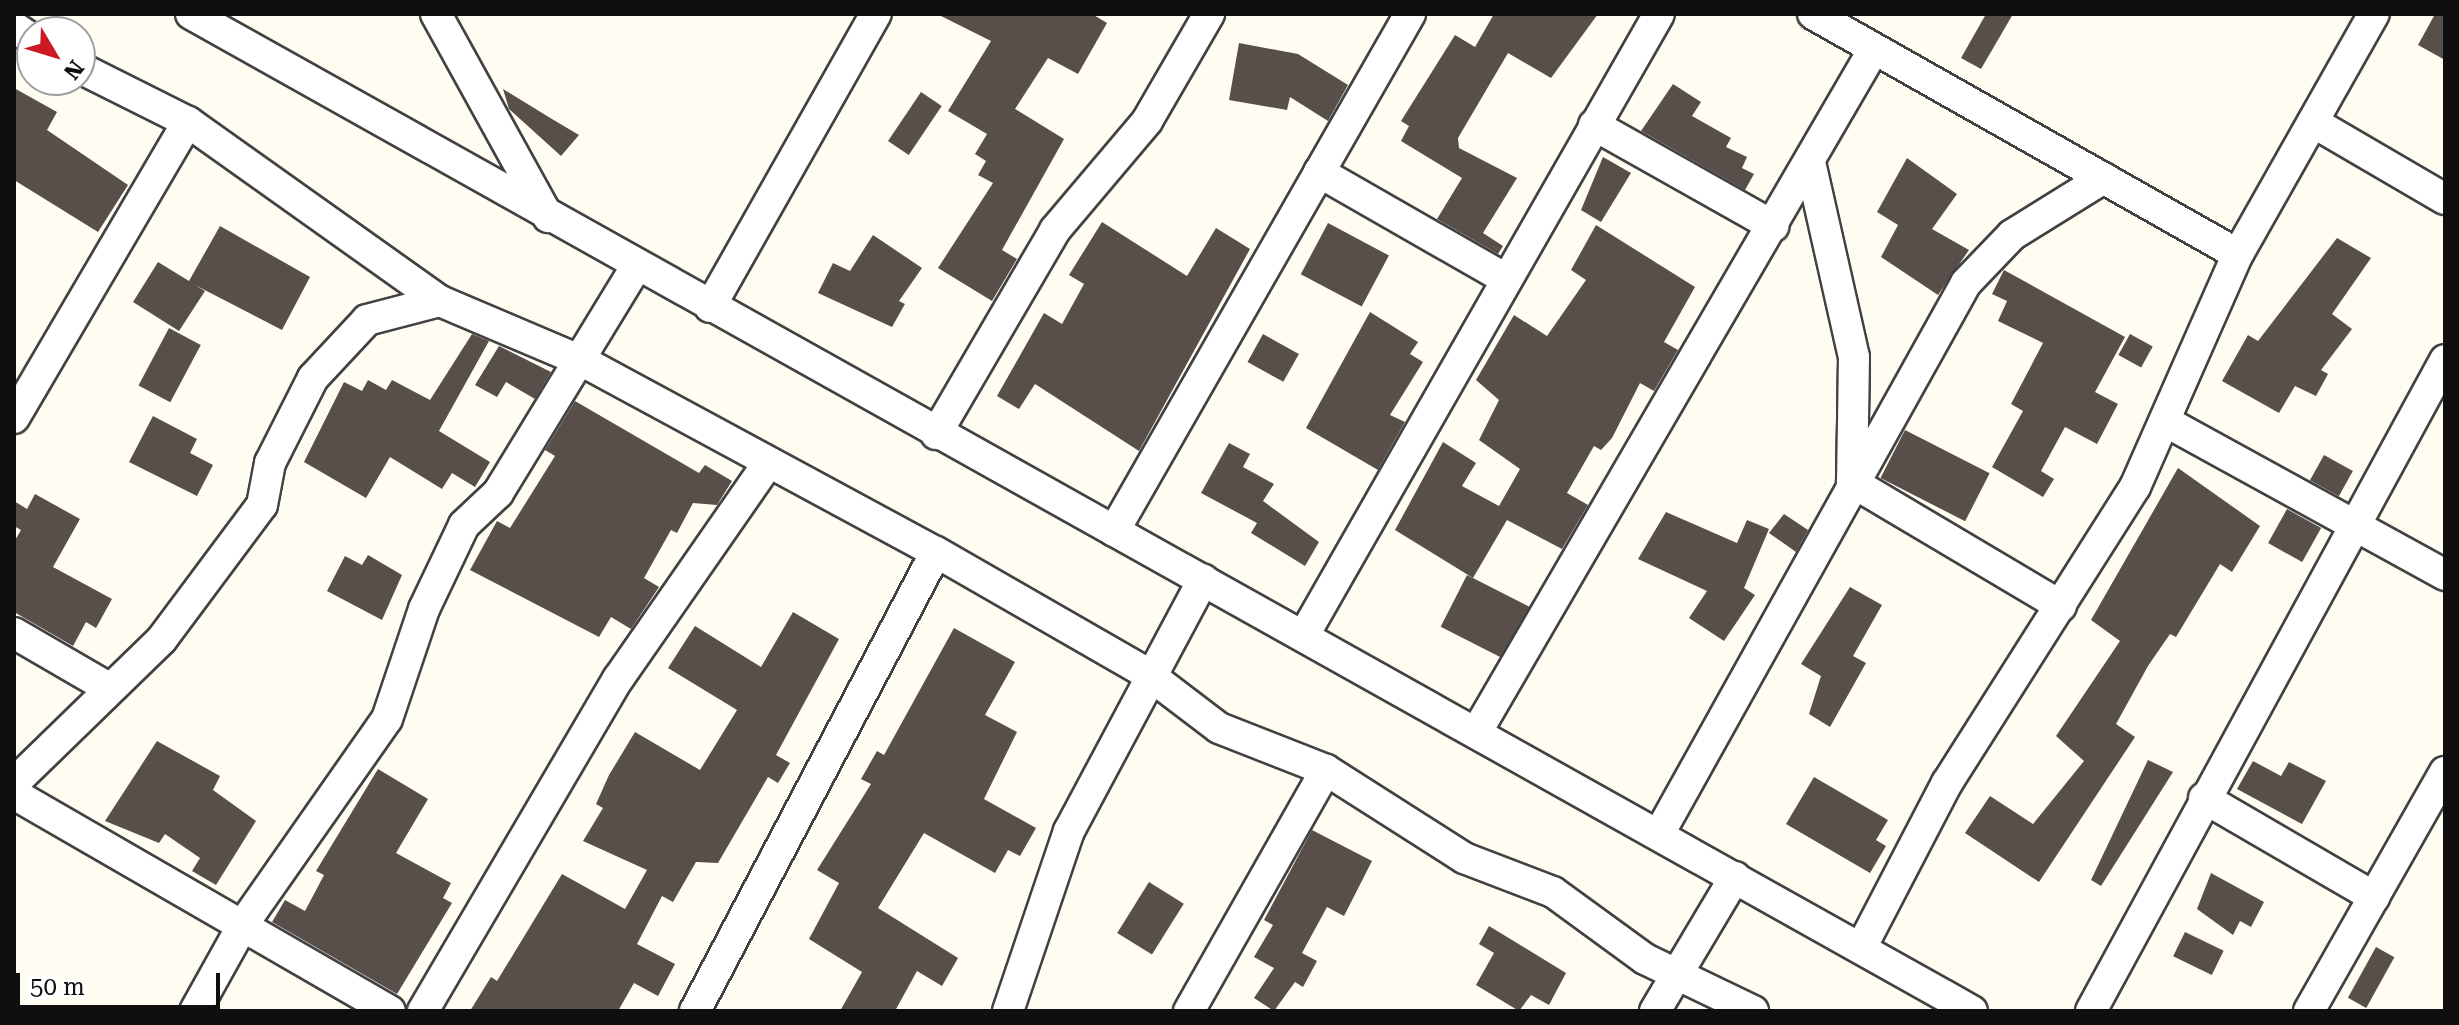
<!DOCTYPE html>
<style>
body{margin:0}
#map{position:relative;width:2459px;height:1025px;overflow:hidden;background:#fffcf1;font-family:"Roboto Serif",serif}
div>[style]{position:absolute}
.building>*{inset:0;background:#594f4a;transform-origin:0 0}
.roads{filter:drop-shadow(2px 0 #424242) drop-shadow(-2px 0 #424242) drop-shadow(0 2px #424242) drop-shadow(0 -2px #424242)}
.minor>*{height:30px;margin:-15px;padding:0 15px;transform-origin:15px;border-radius:15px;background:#fff}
span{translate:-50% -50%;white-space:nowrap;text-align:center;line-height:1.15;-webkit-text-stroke:8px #fff;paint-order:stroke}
.frame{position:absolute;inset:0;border:16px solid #0f0f0f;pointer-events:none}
.north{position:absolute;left:16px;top:16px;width:80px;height:80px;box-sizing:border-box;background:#fff;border:2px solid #9f9f9f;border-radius:50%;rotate:128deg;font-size:22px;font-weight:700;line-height:32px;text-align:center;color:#0f0f0f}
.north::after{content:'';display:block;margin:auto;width:28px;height:36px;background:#cd1925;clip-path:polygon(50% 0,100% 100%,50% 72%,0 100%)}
.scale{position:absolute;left:16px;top:973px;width:204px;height:36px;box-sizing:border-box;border:4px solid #0f0f0f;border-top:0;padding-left:10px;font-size:24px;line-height:28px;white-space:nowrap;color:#0f0f0f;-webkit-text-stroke:6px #fff;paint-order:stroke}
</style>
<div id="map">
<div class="building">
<div style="clip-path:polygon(937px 14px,1092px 14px,1107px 23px,1078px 74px,1048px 58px,1015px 109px,1064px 139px,1002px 250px,1017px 259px,992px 301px,938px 268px,993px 183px,978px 175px,986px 161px,975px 154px,987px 134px,948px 111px,991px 41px)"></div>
<div style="clip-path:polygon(1494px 14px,1598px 14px,1551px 78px,1508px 53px,1458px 138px,1459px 148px,1517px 178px,1483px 233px,1503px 246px,1498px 254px,1437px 219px,1462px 178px,1401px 141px,1409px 126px,1401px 121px,1455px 35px,1475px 47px)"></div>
<div style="clip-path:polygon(1986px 14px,2013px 14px,1981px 69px,1961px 58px)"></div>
<div style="clip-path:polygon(2435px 14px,2445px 14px,2445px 60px,2418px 45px)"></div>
<div style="clip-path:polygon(1239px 43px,1298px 54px,1348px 85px,1328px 121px,1290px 97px,1287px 110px,1229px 100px)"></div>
<div style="clip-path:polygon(1673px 84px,1701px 102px,1692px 116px,1731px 138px,1726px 147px,1747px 157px,1742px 168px,1754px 174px,1745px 190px,1641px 131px)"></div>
<div style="clip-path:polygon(14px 88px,57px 112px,47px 130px,128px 185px,98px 232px,14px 180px)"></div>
<div style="clip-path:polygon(503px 89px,552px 119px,579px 135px,561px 156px,509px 109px)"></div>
<div style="left:921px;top:92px;width:25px;height:59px;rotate:34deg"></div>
<div style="clip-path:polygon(1603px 157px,1631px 173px,1601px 222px,1581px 210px)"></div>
<div style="clip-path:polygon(1907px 158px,1957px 194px,1932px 229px,1969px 250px,1938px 295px,1881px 257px,1898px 225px,1877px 212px)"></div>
<div style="clip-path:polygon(1102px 222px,1187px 276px,1216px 228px,1250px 249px,1139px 451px,1035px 384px,1019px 409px,997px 396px,1044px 313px,1062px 324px,1084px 284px,1069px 275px)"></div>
<div style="left:1328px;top:223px;width:69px;height:58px;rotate:28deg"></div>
<div style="clip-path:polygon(1596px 225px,1695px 287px,1664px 342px,1678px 350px,1654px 391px,1640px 383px,1612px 438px,1601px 450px,1594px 446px,1567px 493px,1588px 505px,1562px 549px,1507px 520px,1473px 578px,1395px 530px,1443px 442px,1476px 463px,1462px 486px,1499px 506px,1520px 469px,1479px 440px,1499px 400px,1476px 380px,1514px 315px,1547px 336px,1586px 280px,1571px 270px)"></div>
<div style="clip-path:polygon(220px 226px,310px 277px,282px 330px,195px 285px,205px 291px,179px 331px,133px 302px,158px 262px,189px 281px)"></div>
<div style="clip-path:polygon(873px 235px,922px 268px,899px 301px,905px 304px,892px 327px,818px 293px,833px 263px,850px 271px)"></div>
<div style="clip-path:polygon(2337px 238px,2371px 258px,2332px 314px,2352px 329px,2321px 370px,2328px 374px,2316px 396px,2295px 386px,2279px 413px,2222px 381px,2248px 335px,2258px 341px)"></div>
<div style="clip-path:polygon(2004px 270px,2125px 337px,2095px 392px,2118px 404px,2097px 444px,2065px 427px,2041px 471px,2054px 479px,2043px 497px,1992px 467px,2023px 411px,2011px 404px,2043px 343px,1998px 321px,2007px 301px,1992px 294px)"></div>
<div style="clip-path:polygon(1370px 312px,1418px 342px,1410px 354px,1423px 362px,1390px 415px,1405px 422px,1378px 470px,1306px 428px)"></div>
<div style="left:169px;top:328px;width:36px;height:65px;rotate:28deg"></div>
<div style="clip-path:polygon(472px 334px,489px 341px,439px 431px,490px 462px,475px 487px,452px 473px,442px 489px,390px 457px,366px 498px,304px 462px,344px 382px,362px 391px,368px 380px,386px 390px,392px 380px,430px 400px)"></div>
<div style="left:1263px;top:334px;width:41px;height:32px;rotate:29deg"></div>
<div style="left:2130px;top:334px;width:26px;height:24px;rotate:29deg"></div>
<div style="clip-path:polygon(499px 346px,551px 372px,535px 399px,506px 382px,497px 397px,475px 385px)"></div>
<div style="clip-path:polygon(575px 401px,699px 473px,705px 465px,732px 481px,717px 505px,693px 503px,677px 533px,671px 530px,644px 578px,659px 587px,631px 629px,611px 617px,599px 637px,470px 570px,497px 521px,510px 528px,555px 456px,545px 450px)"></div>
<div style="clip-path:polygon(153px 416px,197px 439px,190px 453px,213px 465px,197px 496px,129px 462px)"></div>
<div style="left:1905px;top:430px;width:95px;height:54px;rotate:27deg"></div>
<div style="clip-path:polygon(1229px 443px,1250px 454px,1243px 467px,1274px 484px,1263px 501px,1319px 542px,1305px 566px,1251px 533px,1257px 523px,1201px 493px)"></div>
<div style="left:2324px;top:455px;width:33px;height:29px;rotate:29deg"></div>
<div style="clip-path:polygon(2178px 468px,2260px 526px,2232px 572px,2220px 564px,2176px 637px,2170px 634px,2148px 666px,2116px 724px,2135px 737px,2039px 882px,1965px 833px,1990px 796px,2033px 824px,2084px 761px,2056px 736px,2120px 641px,2091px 620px)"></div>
<div style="clip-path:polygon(35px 494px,80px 519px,53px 567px,112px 599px,96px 628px,86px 622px,73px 646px,14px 612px,14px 542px,21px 530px,14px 526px,14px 501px,27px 509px)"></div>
<div style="left:2287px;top:509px;width:39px;height:39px;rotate:29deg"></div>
<div style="clip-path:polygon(1666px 512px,1737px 543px,1747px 520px,1769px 529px,1744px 588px,1755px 595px,1724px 641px,1689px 618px,1707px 591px,1638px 559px)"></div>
<div style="clip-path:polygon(1784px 514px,1808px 530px,1796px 552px,1769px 533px)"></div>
<div style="clip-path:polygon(368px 555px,402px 575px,382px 620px,327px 591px,345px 556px,362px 565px)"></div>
<div style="left:1467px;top:575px;width:70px;height:58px;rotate:27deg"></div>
<div style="clip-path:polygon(1850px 587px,1882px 605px,1853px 656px,1866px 663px,1830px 727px,1809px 714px,1821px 676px,1801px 664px)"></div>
<div style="clip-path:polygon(793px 612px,839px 639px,776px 755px,790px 763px,778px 783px,768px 777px,718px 863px,696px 862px,673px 902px,662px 896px,637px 944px,675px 964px,658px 996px,634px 983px,618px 1011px,470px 1011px,491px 977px,497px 981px,562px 874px,625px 909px,647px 870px,583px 841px,603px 808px,596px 804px,609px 775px,635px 732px,700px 770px,737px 710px,668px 668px,695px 626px,761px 667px)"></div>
<div style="clip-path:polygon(954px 628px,1015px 662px,985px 715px,1017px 732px,984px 799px,1036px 828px,1020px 856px,1008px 850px,995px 873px,924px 833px,878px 908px,958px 958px,942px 986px,917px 971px,895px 1011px,840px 1011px,862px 972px,809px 939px,839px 883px,817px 870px,871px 784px,861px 779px,877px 751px,884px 755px)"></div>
<div style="clip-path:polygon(157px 741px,220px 776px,213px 790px,256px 821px,216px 885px,192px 871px,200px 858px,165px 834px,159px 843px,105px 821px)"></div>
<div style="clip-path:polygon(2148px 760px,2173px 772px,2101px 886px,2091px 880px)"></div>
<div style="clip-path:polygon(2253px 761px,2281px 776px,2289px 762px,2326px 781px,2302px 824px,2237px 789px)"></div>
<div style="clip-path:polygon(378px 769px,428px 799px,396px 853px,451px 883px,443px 898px,452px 903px,397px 994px,272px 922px,285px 900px,305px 911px,324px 875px,316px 871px)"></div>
<div style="clip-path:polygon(1814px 777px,1888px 820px,1876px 840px,1886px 846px,1870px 873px,1786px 824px)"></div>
<div style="clip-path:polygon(1312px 830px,1372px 861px,1344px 916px,1327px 907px,1302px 953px,1317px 961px,1303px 987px,1295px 982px,1274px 1011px,1254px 998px,1274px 968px,1254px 957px,1273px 925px,1264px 920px)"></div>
<div style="clip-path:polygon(2211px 873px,2264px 902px,2251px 927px,2240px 921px,2233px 935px,2197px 909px)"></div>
<div style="left:1149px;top:882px;width:41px;height:60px;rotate:32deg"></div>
<div style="clip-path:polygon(1489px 926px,1566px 973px,1549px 1005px,1531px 995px,1519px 1011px,1476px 985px,1494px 953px,1479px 944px)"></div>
<div style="left:2185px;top:932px;width:43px;height:27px;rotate:26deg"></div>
<div style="left:2376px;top:947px;width:21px;height:58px;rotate:29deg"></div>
</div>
<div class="roads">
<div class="minor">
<div style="left:191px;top:14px;width:2041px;rotate:29.24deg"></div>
<div style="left:436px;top:14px;width:232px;rotate:61.1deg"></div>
<div style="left:1813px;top:14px;width:488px;rotate:29.5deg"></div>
<div style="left:14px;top:27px;width:22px;rotate:34deg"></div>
<div style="left:80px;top:68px;width:121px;rotate:26.6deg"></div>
<div style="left:188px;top:122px;width:309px;rotate:35.4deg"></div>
<div style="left:440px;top:301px;width:156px;rotate:23deg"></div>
<div style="left:584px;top:362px;width:400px;rotate:28.4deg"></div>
<div style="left:936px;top:552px;width:245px;rotate:29.9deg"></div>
<div style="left:1148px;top:674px;width:89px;rotate:37.3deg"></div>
<div style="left:1219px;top:728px;width:115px;rotate:21.4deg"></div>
<div style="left:1326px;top:770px;width:164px;rotate:32.5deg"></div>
<div style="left:1464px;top:858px;width:95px;rotate:20.9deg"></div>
<div style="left:1553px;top:892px;width:114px;rotate:36.1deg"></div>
<div style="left:1645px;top:959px;width:120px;rotate:25.7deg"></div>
<div style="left:2313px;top:122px;width:153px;rotate:30.3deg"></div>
<div style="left:1594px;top:125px;width:206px;rotate:29.4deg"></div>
<div style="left:1810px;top:162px;width:200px;rotate:77.3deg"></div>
<div style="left:1854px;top:357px;width:123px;rotate:90.9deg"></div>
<div style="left:1319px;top:172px;width:215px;rotate:29.8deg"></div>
<div style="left:710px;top:307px;width:337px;rotate:-60.5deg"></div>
<div style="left:14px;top:418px;width:343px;rotate:-59.6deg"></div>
<div style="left:2165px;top:421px;width:320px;rotate:28.8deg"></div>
<div style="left:936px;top:434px;width:236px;rotate:-59.7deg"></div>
<div style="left:1055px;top:230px;width:143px;rotate:-49.8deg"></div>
<div style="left:1147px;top:121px;width:124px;rotate:-59.9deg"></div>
<div style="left:1852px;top:482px;width:243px;rotate:30.7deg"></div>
<div style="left:1114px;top:531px;width:596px;rotate:-60.21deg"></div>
<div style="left:14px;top:633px;width:110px;rotate:30.1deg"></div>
<div style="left:1304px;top:635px;width:715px;rotate:-60.25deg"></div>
<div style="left:1476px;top:733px;width:791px;rotate:-59.81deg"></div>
<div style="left:14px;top:783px;width:206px;rotate:-44.2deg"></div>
<div style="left:162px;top:639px;width:167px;rotate:-53.3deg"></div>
<div style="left:262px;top:505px;width:43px;rotate:-79.2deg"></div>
<div style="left:270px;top:463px;width:95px;rotate:-63.2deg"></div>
<div style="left:313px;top:378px;width:79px;rotate:-47deg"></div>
<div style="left:367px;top:320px;width:75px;rotate:-14.6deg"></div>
<div style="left:14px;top:794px;width:434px;rotate:30deg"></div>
<div style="left:2204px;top:798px;width:197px;rotate:30.2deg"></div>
<div style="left:1659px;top:834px;width:631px;rotate:-60.87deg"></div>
<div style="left:1966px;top:283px;width:66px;rotate:-46.2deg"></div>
<div style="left:2012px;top:235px;width:108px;rotate:-31.8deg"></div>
<div style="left:1861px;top:948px;width:186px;rotate:-62.5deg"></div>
<div style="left:1947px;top:783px;width:351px;rotate:-57.6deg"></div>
<div style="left:2135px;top:487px;width:255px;rotate:-66.2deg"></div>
<div style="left:2238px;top:254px;width:276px;rotate:-60.5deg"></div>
<div style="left:195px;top:1011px;width:101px;rotate:-60.9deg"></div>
<div style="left:244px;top:923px;width:249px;rotate:-55deg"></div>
<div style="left:387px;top:719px;width:116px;rotate:-71.4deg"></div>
<div style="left:424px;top:609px;width:93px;rotate:-64.5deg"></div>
<div style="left:464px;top:525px;width:47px;rotate:-43.3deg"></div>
<div style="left:498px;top:493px;width:265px;rotate:-58.6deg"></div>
<div style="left:423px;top:1011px;width:385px;rotate:-59.6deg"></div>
<div style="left:618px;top:679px;width:263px;rotate:-55.2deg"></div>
<div style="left:695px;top:1011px;width:518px;rotate:-62.3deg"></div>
<div style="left:1008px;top:1011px;width:190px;rotate:-71.3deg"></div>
<div style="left:1069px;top:831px;width:285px;rotate:-61.9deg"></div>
<div style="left:1189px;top:1011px;width:277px;rotate:-60.4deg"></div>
<div style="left:1655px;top:1011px;width:156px;rotate:-59.2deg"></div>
<div style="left:2091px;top:1011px;width:741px;rotate:-61.46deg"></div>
<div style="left:2309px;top:1011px;width:275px;rotate:-60.4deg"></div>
</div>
</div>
<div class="frame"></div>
<div class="north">N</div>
<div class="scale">50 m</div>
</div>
